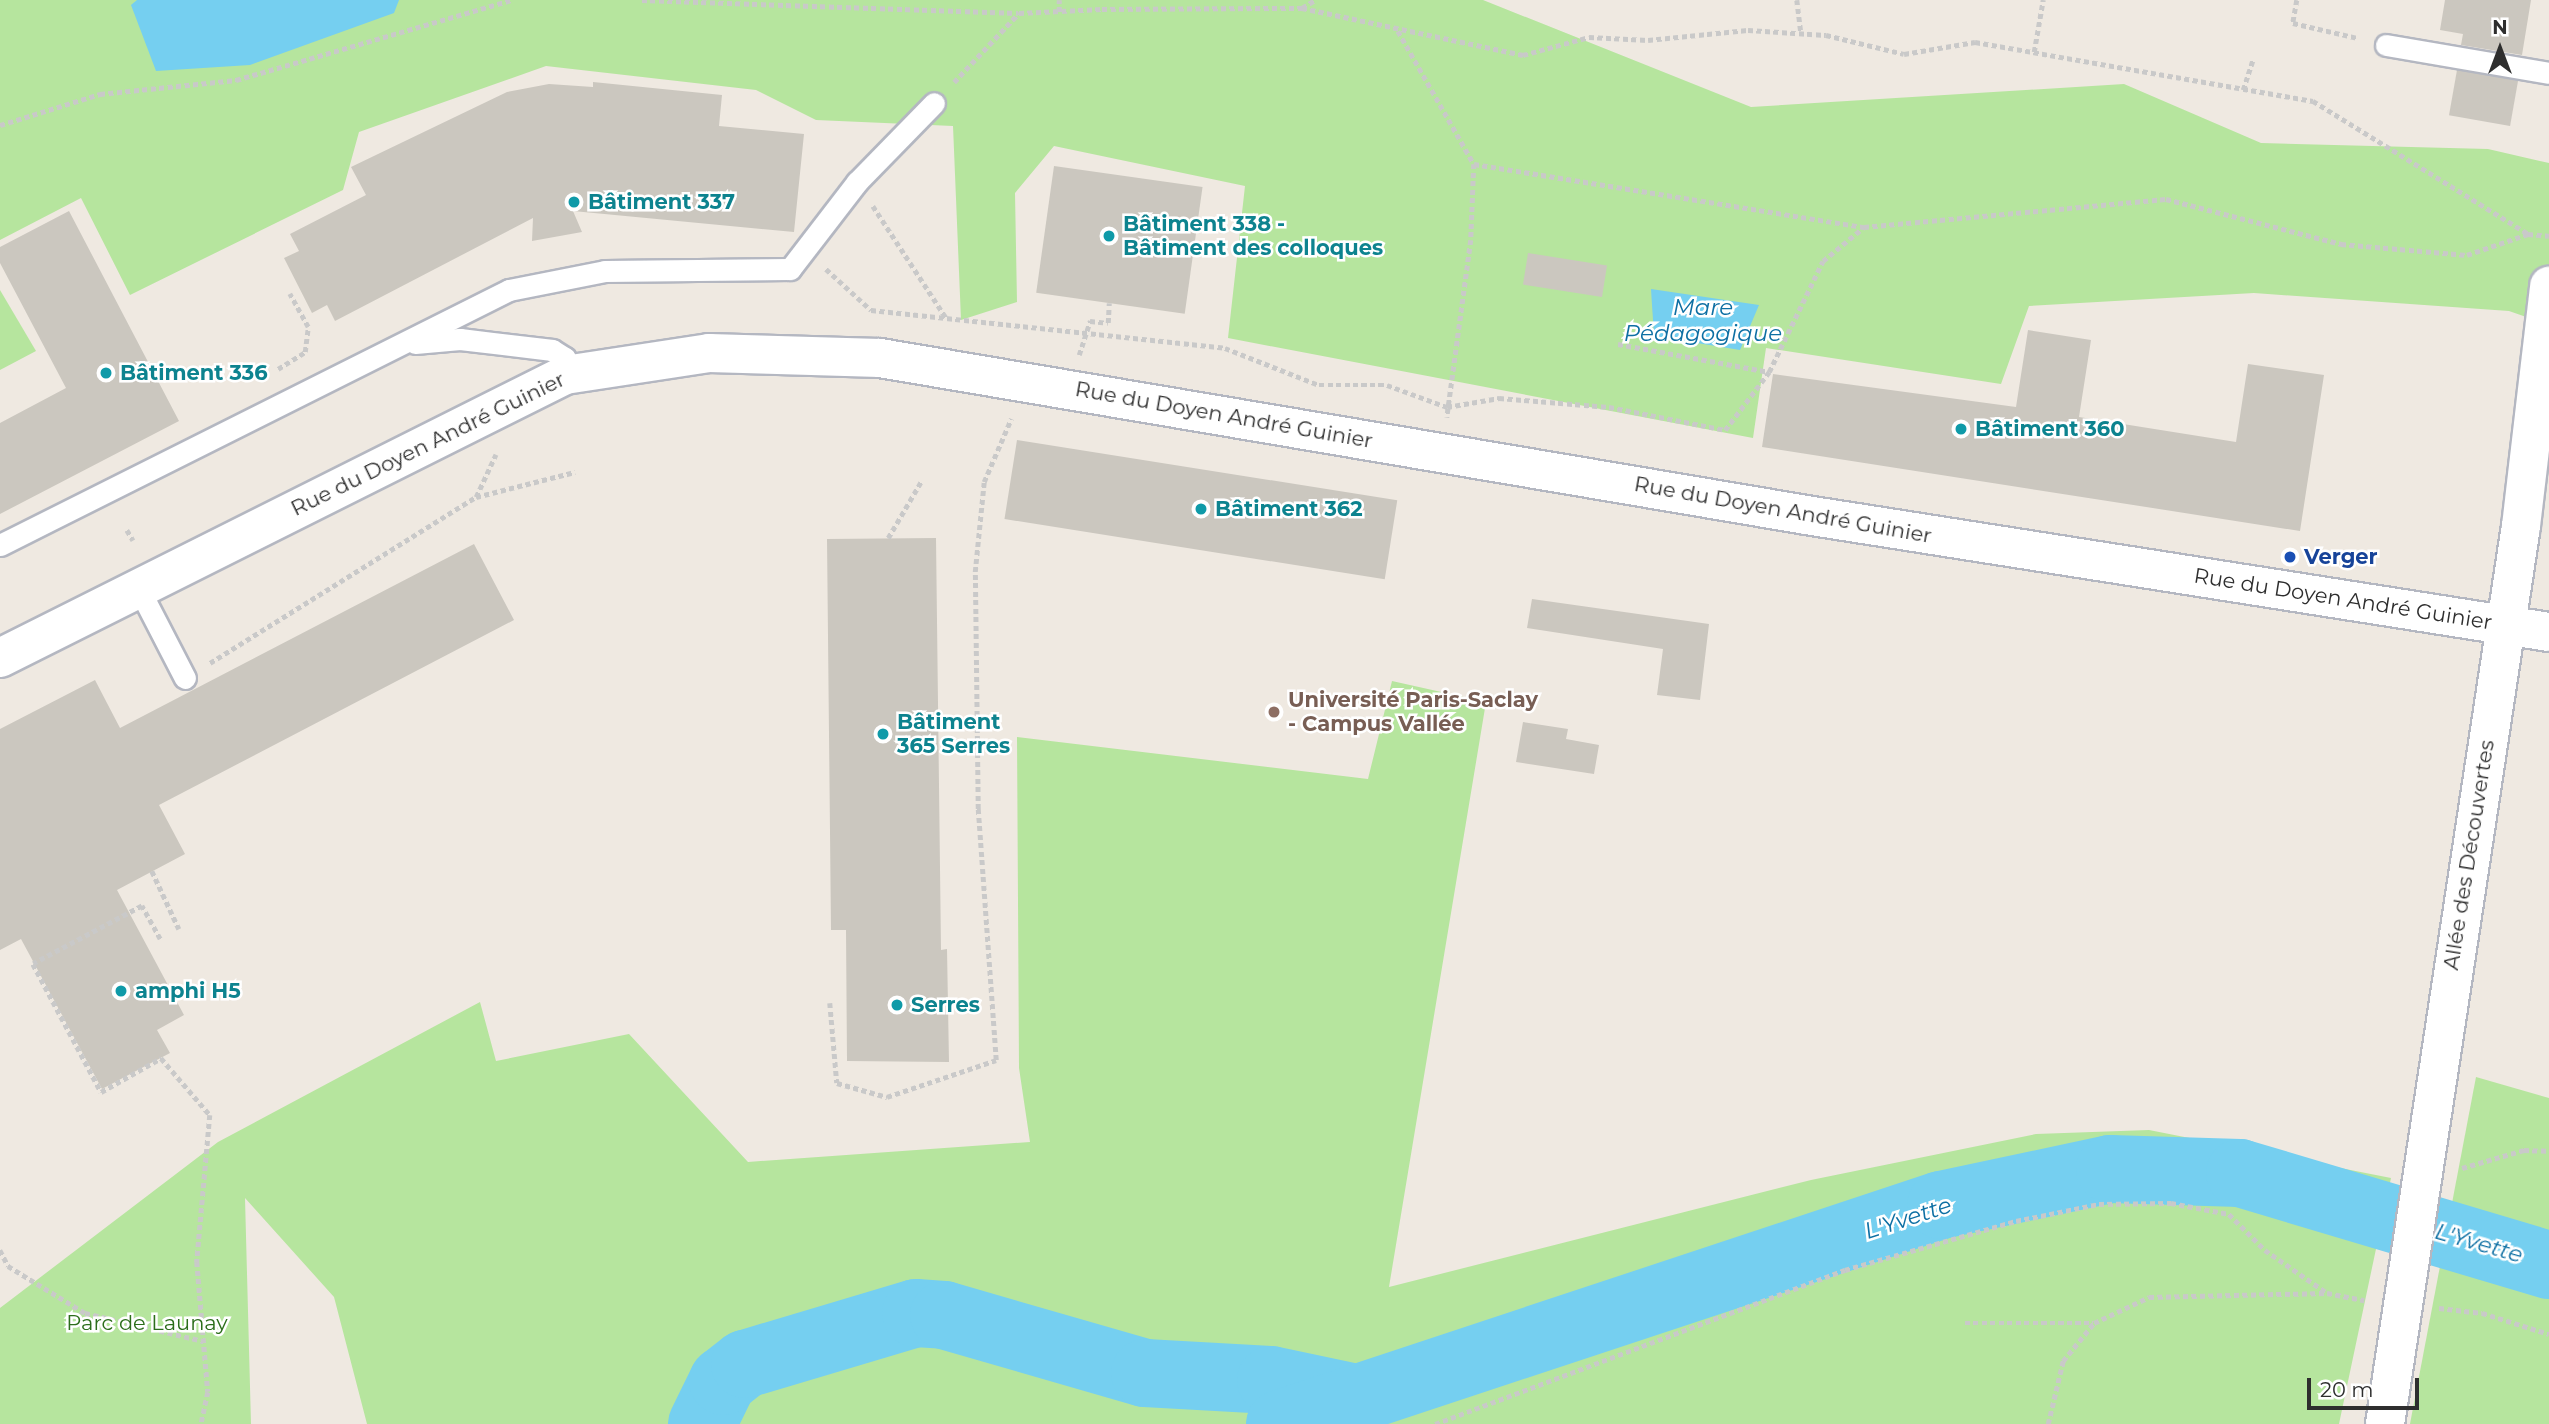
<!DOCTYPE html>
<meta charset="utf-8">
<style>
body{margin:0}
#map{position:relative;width:2549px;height:1424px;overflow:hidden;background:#efe9e1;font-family:Montserrat,sans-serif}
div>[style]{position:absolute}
.green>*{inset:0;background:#b6e59e}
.water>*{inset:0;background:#75cff0}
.river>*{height:68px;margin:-34px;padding:0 34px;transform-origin:34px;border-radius:34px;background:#75cff0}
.building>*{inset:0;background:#cbc7bf;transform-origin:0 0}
.path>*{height:4.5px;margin-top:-2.25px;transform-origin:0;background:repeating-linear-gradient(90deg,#c9c9c9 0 5px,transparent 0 8.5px)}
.roads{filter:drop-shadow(2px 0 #b4b7c1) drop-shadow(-2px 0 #b4b7c1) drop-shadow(0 2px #b4b7c1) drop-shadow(0 -2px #b4b7c1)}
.lane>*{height:21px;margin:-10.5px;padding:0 10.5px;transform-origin:10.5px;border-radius:10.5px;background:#fff}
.street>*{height:38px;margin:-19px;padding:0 19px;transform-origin:19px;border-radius:19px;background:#fff}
.dots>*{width:19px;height:19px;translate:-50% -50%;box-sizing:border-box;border:4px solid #fff;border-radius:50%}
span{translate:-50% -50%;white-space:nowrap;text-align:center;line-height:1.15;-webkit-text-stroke:5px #fff;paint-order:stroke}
.culture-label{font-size:21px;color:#0d838f;font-weight:700}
.left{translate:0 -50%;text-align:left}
.street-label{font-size:21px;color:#2e2e2e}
.transit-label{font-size:21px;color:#164399;font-weight:700}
.education-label{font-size:21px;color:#785e54;font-weight:700}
.park-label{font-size:21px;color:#2c6e1b}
.water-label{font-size:23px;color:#0d6fa3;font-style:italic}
.north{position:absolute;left:2465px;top:14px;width:70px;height:70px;-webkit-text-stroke:5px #fff;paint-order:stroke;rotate:0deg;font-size:19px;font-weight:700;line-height:28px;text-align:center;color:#2e2e2e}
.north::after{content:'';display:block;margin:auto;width:24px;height:32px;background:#2e2e2e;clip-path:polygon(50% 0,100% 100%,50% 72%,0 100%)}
.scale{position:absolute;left:2307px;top:1378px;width:112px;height:32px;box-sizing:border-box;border:4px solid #2e2e2e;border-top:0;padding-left:9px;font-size:21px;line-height:24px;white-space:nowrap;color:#2e2e2e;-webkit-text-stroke:5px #fff;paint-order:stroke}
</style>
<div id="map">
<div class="green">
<div style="clip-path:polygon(0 0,1483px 0,1751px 107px,2124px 84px,2261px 143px,2488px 149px,2549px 163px,2549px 325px,2509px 311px,2254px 293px,2029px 306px,2001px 384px,1766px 348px,1753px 438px,1228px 338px,1245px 186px,1054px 146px,1015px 193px,1017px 302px,961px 320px,953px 126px,816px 120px,756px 90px,546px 66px,359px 132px,343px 190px,130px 295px,81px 198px,0 240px)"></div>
<div style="clip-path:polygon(0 290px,36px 351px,0 370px)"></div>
<div style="clip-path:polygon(1392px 681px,1486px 702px,1389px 1287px,1811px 1180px,2036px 1134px,2149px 1130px,2391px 1178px,2339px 1424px,367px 1424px,334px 1297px,245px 1198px,251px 1424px,0 1424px,0 1308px,218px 1142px,480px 1002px,496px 1061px,629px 1034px,748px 1162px,1030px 1142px,1019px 1068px,1017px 737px,1368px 779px)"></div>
<div style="clip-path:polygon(2476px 1077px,2549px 1098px,2549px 1424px,2410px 1424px)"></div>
</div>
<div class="water">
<div style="clip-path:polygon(137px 0,399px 0,394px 13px,250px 65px,156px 71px,131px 5px)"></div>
<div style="clip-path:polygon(1651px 289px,1759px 305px,1740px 350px,1654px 336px)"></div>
</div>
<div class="river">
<div style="left:702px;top:1424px;width:48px;rotate:-64deg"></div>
<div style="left:723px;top:1381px;width:28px;rotate:-38deg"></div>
<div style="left:745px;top:1364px;width:178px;rotate:-16.6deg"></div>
<div style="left:916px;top:1313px;width:28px;rotate:4deg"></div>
<div style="left:944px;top:1315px;width:209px;rotate:16.1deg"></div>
<div style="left:1145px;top:1373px;width:126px;rotate:3.2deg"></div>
<div style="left:1271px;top:1380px;width:87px;rotate:12deg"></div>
<div style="left:1280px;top:1424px;width:696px;rotate:-18.33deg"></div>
<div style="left:1941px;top:1205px;width:173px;rotate:-12deg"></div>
<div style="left:2110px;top:1169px;width:130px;rotate:1.8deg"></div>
<div style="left:2240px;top:1173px;width:322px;rotate:16.6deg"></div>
</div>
<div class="building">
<div style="clip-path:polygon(2445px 0,2531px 0,2522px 55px,2461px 45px,2463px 34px,2440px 30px)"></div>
<div style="left:2457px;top:70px;width:62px;height:46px;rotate:10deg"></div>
<div style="clip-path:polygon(593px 82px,722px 95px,719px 126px,804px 134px,794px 232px,573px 211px,582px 232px,532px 241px,533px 218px,335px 321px,327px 305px,312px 313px,284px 258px,299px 251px,290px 234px,366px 195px,351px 167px,507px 92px,549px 84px,593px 87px)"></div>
<div style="left:1054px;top:166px;width:150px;height:128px;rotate:8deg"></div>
<div style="clip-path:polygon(69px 211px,179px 421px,0 514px,0 423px,66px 388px,0 263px,0 247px)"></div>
<div style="left:1528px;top:253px;width:80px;height:32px;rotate:9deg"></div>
<div style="clip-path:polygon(2028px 330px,2091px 340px,2079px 417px,2236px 442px,2248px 364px,2324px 375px,2300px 531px,1762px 447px,1773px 374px,2016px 407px)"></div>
<div style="left:1017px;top:440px;width:385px;height:80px;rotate:9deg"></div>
<div style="clip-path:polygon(936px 538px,941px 950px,947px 949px,949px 1062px,847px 1061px,846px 930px,831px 930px,827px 539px)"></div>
<div style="clip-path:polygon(474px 544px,514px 620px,159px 805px,185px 854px,117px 890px,184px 1015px,157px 1030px,170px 1053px,102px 1089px,21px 939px,0 950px,0 729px,95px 680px,120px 728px)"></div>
<div style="clip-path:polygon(1532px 599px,1709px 624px,1700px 700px,1657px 695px,1663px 649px,1527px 628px)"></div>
<div style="clip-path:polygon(1523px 722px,1568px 729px,1566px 739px,1599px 745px,1594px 774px,1516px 762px)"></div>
</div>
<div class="path">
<div style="left:642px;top:0;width:376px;rotate:2deg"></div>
<div style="left:1797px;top:0;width:33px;rotate:83deg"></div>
<div style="left:2297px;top:0;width:23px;rotate:100deg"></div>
<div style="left:2293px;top:23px;width:67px;rotate:13deg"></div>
<div style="left:1302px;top:8px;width:15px;rotate:-32deg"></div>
<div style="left:1059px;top:12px;width:12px;rotate:-90deg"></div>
<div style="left:1398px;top:31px;width:153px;rotate:60.3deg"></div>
<div style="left:1474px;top:164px;width:76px;rotate:92.3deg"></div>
<div style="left:1471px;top:240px;width:179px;rotate:97.7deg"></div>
<div style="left:2034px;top:52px;width:53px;rotate:-80.2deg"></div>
<div style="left:954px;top:82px;width:95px;rotate:-46.7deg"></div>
<div style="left:1019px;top:13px;width:83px;rotate:-2.8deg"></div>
<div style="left:1102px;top:9px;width:200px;rotate:-0.3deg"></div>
<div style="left:1302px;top:8px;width:226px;rotate:12deg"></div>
<div style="left:1523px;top:55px;width:68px;rotate:-15.3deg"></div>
<div style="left:1589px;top:37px;width:59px;rotate:2.9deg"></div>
<div style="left:1648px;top:40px;width:100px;rotate:-5.7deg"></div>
<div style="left:1748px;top:30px;width:78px;rotate:3.7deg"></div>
<div style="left:1826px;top:35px;width:80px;rotate:13.7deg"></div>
<div style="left:1904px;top:54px;width:72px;rotate:-9.6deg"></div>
<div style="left:1975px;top:42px;width:343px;rotate:9.9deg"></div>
<div style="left:2313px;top:101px;width:253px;rotate:31.7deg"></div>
<div style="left:2528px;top:234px;width:21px;rotate:5deg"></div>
<div style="left:2243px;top:90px;width:32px;rotate:-72deg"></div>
<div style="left:0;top:125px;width:105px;rotate:-17.2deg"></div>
<div style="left:100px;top:94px;width:137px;rotate:-5.9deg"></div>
<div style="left:236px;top:80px;width:287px;rotate:-16.2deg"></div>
<div style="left:1474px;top:164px;width:395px;rotate:9.2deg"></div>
<div style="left:1864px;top:227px;width:303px;rotate:-5.3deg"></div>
<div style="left:2166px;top:199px;width:181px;rotate:14.4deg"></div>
<div style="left:2341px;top:244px;width:126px;rotate:5deg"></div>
<div style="left:2467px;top:255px;width:65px;rotate:-19deg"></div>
<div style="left:873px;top:206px;width:135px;rotate:56.8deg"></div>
<div style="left:826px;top:269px;width:61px;rotate:42.3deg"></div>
<div style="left:871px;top:310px;width:356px;rotate:6.1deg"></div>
<div style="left:1225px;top:348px;width:101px;rotate:21.5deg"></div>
<div style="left:1319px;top:385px;width:68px"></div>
<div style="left:1387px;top:385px;width:64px;rotate:20.1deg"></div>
<div style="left:1447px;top:407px;width:53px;rotate:-9.8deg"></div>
<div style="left:1499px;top:398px;width:110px;rotate:4.7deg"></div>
<div style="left:1609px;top:407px;width:118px;rotate:11.2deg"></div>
<div style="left:1725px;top:430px;width:73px;rotate:-52.8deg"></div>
<div style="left:1769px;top:372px;width:123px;rotate:-64.1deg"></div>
<div style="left:1823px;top:261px;width:53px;rotate:-39.7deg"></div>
<div style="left:1618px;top:344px;width:154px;rotate:10.5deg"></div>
<div style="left:1079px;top:355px;width:36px;rotate:-72deg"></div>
<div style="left:1090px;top:321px;width:18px;rotate:6deg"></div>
<div style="left:1108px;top:323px;width:20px;rotate:-87deg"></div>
<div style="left:278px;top:369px;width:32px;rotate:-32deg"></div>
<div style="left:305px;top:352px;width:25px;rotate:-83deg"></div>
<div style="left:308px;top:327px;width:38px;rotate:-119deg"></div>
<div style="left:476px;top:497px;width:47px;rotate:-65.1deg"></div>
<div style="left:127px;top:530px;width:12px;rotate:59deg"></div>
<div style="left:888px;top:538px;width:67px;rotate:-59.6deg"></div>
<div style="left:210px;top:663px;width:314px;rotate:-32deg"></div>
<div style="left:476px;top:497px;width:102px;rotate:-14.2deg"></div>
<div style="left:152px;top:871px;width:64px;rotate:65deg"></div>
<div style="left:160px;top:939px;width:38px;rotate:-119deg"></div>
<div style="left:142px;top:906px;width:123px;rotate:152deg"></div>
<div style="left:33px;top:964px;width:145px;rotate:62deg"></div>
<div style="left:101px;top:1092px;width:69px;rotate:-29.5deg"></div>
<div style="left:161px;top:1058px;width:75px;rotate:49.3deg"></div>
<div style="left:210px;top:1115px;width:148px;rotate:95.1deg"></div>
<div style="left:197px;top:1262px;width:130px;rotate:85.2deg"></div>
<div style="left:208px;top:1392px;width:33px;rotate:102deg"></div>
<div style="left:830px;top:1003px;width:80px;rotate:85deg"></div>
<div style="left:837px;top:1083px;width:52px;rotate:15.6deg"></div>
<div style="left:887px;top:1097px;width:115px;rotate:-18.7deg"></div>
<div style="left:996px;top:1060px;width:252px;rotate:-94.1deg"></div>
<div style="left:978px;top:809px;width:237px;rotate:-90.7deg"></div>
<div style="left:975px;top:572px;width:90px;rotate:-84.3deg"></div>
<div style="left:984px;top:482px;width:69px;rotate:-66.8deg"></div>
<div style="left:2462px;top:1168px;width:65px;rotate:-16.2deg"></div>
<div style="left:2524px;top:1150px;width:25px;rotate:2deg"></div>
<div style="left:0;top:1250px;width:18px;rotate:63deg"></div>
<div style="left:8px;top:1266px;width:90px;rotate:31.4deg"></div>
<div style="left:85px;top:1313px;width:121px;rotate:13.3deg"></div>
<div style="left:2439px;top:1308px;width:43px;rotate:6.6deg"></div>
<div style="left:2482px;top:1313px;width:70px;rotate:17.4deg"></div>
<div style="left:1965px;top:1323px;width:128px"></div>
<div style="left:1435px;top:1424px;width:438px;rotate:-20.6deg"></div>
<div style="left:1845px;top:1270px;width:178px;rotate:-16deg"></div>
<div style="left:2016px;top:1221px;width:85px;rotate:-11.6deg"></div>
<div style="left:2099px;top:1204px;width:72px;rotate:-0.8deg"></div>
<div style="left:2171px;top:1203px;width:59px;rotate:10.7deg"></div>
<div style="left:2229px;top:1214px;width:51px;rotate:45deg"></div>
<div style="left:2265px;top:1250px;width:75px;rotate:34.7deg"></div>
<div style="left:2048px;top:1424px;width:65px;rotate:-76.6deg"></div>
<div style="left:2063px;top:1361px;width:49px;rotate:-50.8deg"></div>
<div style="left:2094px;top:1323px;width:61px;rotate:-25.3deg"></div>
<div style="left:2149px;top:1297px;width:178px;rotate:-1.3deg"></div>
<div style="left:2327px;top:1293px;width:38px;rotate:11deg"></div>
</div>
<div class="roads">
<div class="lane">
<div style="left:2386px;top:45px;width:165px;rotate:9.7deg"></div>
<div style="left:415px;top:343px;width:45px;rotate:-5.1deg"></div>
<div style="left:460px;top:339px;width:93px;rotate:6.8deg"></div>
<div style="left:552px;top:350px;width:15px;rotate:32deg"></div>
<div style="left:565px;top:358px;width:17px;rotate:90deg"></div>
<div style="left:0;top:545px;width:569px;rotate:-26.61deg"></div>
<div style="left:509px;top:290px;width:98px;rotate:-11.2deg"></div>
<div style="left:605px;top:271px;width:185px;rotate:-0.6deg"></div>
<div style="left:790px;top:269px;width:110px;rotate:-52.4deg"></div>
<div style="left:857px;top:182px;width:110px;rotate:-45.7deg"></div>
<div style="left:139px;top:589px;width:100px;rotate:62.7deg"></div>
</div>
<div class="street">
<div style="left:0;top:658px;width:632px;rotate:-26.61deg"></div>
<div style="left:565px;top:375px;width:146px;rotate:-8.7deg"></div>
<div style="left:709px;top:353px;width:171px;rotate:1.7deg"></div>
<div style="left:880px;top:358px;width:939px;rotate:9.62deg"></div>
<div style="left:1806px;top:515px;width:752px;rotate:8.95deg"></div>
<div style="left:2385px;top:1424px;width:908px;rotate:-81.39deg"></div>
<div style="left:2521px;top:526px;width:242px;rotate:-83.3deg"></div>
</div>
</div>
<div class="dots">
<div style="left:574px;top:202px;background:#0f9aa8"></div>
<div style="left:1109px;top:236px;background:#0f9aa8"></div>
<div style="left:106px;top:373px;background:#0f9aa8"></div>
<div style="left:1961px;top:429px;background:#0f9aa8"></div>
<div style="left:1201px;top:509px;background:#0f9aa8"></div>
<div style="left:2290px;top:557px;background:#1a4fb4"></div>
<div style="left:1274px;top:712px;background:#8d6e63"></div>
<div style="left:883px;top:734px;background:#0f9aa8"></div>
<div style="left:121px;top:991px;background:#0f9aa8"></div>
<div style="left:897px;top:1005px;background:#0f9aa8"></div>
</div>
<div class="culture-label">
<span class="left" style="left:588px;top:202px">Bâtiment 337</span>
<span class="left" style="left:1123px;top:236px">Bâtiment 338 -<br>Bâtiment des colloques</span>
<span class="left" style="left:120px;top:373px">Bâtiment 336</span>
<span class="left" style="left:1975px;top:429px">Bâtiment 360</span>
<span class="left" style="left:1215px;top:509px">Bâtiment 362</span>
<span class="left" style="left:897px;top:734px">Bâtiment<br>365 Serres</span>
<span class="left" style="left:135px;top:991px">amphi H5</span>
<span class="left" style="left:911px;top:1005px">Serres</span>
</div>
<div class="street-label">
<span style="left:1224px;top:415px;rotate:10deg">Rue du Doyen André Guinier</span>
<span style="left:428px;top:444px;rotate:-26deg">Rue du Doyen André Guinier</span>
<span style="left:1783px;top:510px;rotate:10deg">Rue du Doyen André Guinier</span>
<span style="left:2343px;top:599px;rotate:9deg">Rue du Doyen André Guinier</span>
<span style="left:2469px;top:855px;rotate:-81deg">Allée des Découvertes</span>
</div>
<div class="transit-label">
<span class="left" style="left:2304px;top:557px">Verger</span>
</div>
<div class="education-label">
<span class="left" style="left:1288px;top:712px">Université Paris-Saclay<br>- Campus Vallée</span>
</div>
<div class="park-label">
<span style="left:147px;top:1323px">Parc de Launay</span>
</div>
<div class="water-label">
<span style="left:1703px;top:320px">Mare<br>Pédagogique</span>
<span style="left:1908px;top:1218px;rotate:-18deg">L'Yvette</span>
<span style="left:2479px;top:1243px;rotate:16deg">L'Yvette</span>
</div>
<div class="north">N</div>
<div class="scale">20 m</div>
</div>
